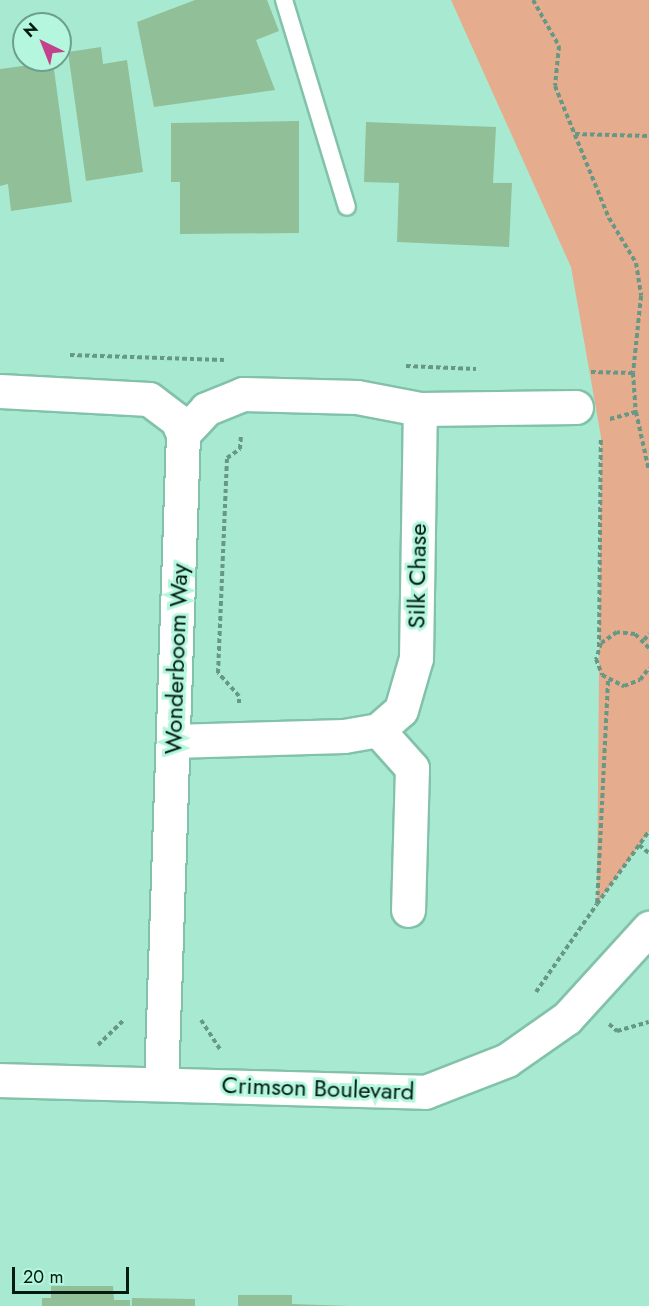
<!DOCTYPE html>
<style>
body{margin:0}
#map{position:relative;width:649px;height:1306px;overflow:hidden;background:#a8ead1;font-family:Jost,sans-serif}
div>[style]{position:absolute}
.green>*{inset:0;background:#e5ac8d}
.building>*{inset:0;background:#90bf98;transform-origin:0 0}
.path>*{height:4px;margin-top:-2px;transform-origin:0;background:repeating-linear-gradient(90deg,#669885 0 4.5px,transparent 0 7.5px)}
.roads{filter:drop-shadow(2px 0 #82c2aa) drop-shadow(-2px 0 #82c2aa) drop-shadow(0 2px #82c2aa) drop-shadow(0 -2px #82c2aa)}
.service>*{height:16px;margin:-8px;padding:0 8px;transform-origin:8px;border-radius:8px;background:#fff}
.minor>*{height:33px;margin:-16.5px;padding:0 16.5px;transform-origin:16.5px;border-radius:16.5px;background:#fff}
span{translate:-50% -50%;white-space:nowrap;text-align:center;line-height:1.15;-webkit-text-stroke:6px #b5f7de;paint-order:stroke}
.street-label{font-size:24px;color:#011a12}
.north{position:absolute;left:12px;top:12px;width:60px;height:60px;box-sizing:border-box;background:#b5f7de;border:2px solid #6d9f8c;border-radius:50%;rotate:317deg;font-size:16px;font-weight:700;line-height:24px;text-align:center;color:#011a12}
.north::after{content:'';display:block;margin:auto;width:21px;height:27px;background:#c3428b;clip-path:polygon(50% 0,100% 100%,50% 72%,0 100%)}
.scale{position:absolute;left:12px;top:1267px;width:117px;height:27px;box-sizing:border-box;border:3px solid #011a12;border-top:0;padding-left:8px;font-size:18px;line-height:21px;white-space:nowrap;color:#011a12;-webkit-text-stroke:4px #b5f7de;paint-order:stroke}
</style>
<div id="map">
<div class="green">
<div style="clip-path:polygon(451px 0,649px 0,649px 832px,597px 904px,601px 437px,571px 267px)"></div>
</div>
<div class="building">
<div style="clip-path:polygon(195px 0,267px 0,279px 31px,256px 40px,275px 90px,154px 107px,137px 22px)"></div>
<div style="clip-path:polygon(101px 47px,103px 64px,127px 60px,143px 172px,86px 181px,68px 52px)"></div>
<div style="clip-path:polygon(53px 62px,72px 202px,11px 211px,8px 184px,0 186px,0 69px)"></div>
<div style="clip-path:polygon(299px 121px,299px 233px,180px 234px,180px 182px,171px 182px,171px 123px)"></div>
<div style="clip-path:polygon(366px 122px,496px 127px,493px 183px,512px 183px,509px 247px,397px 242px,399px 183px,364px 182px)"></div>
<div style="clip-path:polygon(51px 1286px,113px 1286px,114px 1300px,130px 1300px,130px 1306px,42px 1306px,42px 1298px,51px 1298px)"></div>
<div style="clip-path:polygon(238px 1295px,292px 1295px,292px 1304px,350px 1306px,238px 1306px)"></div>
<div style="left:132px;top:1298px;width:63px;height:8px;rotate:1deg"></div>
</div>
<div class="path">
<div style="left:533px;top:0;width:53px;rotate:60.5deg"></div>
<div style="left:559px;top:46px;width:40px;rotate:95.7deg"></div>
<div style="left:555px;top:86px;width:143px;rotate:67.8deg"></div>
<div style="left:609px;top:218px;width:52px;rotate:59deg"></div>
<div style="left:636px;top:263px;width:33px;rotate:81deg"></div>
<div style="left:641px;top:296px;width:77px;rotate:95.9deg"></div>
<div style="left:633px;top:373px;width:39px;rotate:86deg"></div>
<div style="left:636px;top:412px;width:28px;rotate:165deg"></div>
<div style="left:575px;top:134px;width:74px;rotate:1.5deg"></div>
<div style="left:70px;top:355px;width:154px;rotate:1.9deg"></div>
<div style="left:406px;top:366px;width:70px;rotate:2.5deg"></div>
<div style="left:591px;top:372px;width:42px;rotate:1.4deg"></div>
<div style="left:636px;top:412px;width:60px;rotate:77.6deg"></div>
<div style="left:644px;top:640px;width:8px;rotate:-50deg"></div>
<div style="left:599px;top:647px;width:210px;rotate:-89.5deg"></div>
<div style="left:649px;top:648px;width:20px;rotate:-135deg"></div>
<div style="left:635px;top:634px;width:18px;rotate:-174deg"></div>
<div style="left:617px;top:632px;width:19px;rotate:145deg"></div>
<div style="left:601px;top:643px;width:17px;rotate:107deg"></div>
<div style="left:596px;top:659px;width:17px;rotate:69deg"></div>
<div style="left:602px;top:675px;width:25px;rotate:27deg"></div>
<div style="left:624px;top:686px;width:17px;rotate:-21deg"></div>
<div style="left:640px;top:680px;width:15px;rotate:-53deg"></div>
<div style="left:608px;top:681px;width:223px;rotate:92.8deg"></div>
<div style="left:597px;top:904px;width:90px;rotate:-54.5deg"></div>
<div style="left:239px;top:703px;width:7px;rotate:-90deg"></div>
<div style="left:239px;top:696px;width:31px;rotate:-132deg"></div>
<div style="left:218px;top:673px;width:215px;rotate:-87.6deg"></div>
<div style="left:227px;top:458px;width:16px;rotate:-35deg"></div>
<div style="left:240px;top:449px;width:14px;rotate:-86deg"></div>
<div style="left:639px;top:845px;width:13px;rotate:39deg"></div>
<div style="left:536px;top:992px;width:107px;rotate:-55.3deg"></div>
<div style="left:201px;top:1020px;width:35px;rotate:57deg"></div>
<div style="left:609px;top:1024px;width:11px;rotate:41deg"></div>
<div style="left:617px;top:1031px;width:33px;rotate:-16deg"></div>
<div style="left:98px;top:1045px;width:37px;rotate:-44deg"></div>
</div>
<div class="roads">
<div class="service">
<div style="left:284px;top:0;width:216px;rotate:73.1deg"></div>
</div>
<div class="minor">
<div style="left:0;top:391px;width:149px;rotate:3.1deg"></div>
<div style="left:149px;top:399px;width:35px;rotate:37deg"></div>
<div style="left:177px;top:420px;width:15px;rotate:67deg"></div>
<div style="left:183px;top:434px;width:650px;rotate:91.94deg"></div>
<div style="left:183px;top:434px;width:34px;rotate:-47deg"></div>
<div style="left:206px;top:409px;width:40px;rotate:-22deg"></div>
<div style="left:243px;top:394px;width:114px;rotate:1.5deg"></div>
<div style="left:357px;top:397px;width:64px;rotate:10.8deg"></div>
<div style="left:420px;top:409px;width:156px;rotate:-0.7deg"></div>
<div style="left:378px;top:730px;width:51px;rotate:48.2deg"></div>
<div style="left:412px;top:768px;width:142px;rotate:91.6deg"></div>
<div style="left:173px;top:741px;width:171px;rotate:-1.7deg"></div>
<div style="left:344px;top:736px;width:35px;rotate:-10deg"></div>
<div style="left:378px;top:730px;width:30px;rotate:-41deg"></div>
<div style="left:401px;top:710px;width:54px;rotate:-73.9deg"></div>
<div style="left:416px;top:658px;width:249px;rotate:-89.1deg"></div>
<div style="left:0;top:1080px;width:425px;rotate:1.6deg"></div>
<div style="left:425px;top:1092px;width:88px;rotate:-21.3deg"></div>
<div style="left:507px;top:1060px;width:73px;rotate:-35deg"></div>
<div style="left:567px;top:1018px;width:122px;rotate:-47.7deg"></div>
</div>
</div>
<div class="street-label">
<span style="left:417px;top:576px;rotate:-89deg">Silk Chase</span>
<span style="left:176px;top:659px;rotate:-88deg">Wonderboom Way</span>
<span style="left:318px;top:1088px;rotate:2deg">Crimson Boulevard</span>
</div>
<div class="north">N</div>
<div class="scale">20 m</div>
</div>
